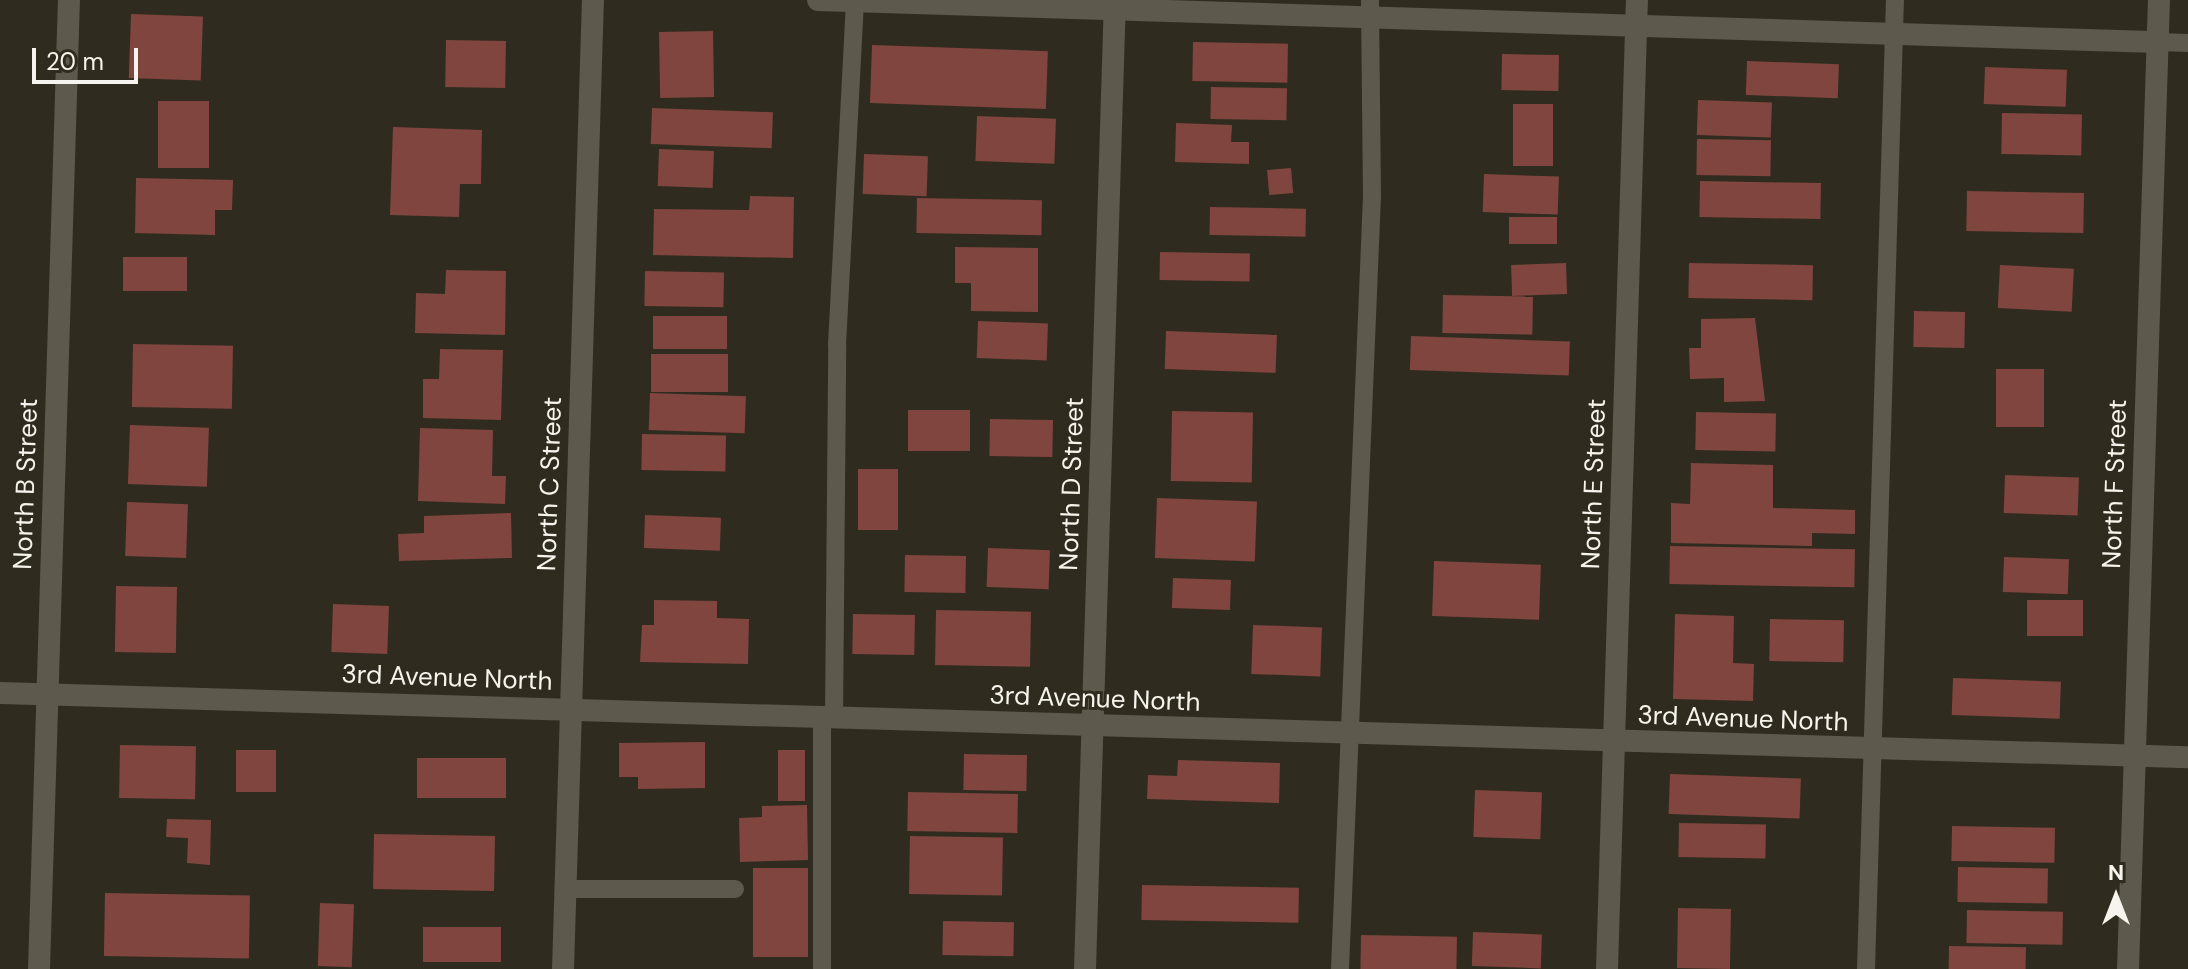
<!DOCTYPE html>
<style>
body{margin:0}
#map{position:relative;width:2188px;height:969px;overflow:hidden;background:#2f2b1f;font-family:"DM Sans",sans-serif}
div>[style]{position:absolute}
.building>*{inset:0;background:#80453e;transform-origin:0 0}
.service>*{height:18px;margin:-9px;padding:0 9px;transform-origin:9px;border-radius:9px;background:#5d594c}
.minor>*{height:22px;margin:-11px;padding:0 11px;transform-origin:11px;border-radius:11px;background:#5d594c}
span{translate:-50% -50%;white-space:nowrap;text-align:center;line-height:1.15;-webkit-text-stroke:6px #2f2b1f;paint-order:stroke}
.street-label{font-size:26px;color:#f7f4ed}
.north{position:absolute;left:2076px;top:857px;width:80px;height:80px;-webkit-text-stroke:6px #2f2b1f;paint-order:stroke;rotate:0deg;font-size:22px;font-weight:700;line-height:32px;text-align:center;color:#f7f4ed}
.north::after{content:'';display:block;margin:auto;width:28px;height:36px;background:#f7f4ed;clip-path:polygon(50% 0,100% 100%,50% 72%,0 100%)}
.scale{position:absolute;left:32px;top:48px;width:106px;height:36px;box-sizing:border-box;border:4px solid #f7f4ed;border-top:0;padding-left:10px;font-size:24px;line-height:28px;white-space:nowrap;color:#f7f4ed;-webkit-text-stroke:6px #2f2b1f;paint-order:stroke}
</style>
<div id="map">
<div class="building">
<div style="left:131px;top:14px;width:72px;height:64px;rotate:2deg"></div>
<div style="left:713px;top:31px;width:66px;height:54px;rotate:89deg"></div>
<div style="left:446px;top:40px;width:60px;height:47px;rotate:1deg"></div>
<div style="left:1193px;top:42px;width:95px;height:39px;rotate:1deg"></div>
<div style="left:872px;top:45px;width:176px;height:58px;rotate:2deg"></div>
<div style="left:1502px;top:54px;width:57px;height:36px;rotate:1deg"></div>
<div style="left:1747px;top:61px;width:92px;height:34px;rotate:2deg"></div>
<div style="left:1985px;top:67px;width:82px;height:37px;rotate:2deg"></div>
<div style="left:1211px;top:87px;width:76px;height:32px;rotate:1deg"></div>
<div style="left:1698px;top:100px;width:74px;height:35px;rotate:2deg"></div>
<div style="left:158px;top:101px;width:51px;height:67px"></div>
<div style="left:1513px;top:104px;width:40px;height:62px"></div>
<div style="left:652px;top:108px;width:121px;height:36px;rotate:2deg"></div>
<div style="left:2002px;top:113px;width:80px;height:41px;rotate:1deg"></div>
<div style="left:977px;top:116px;width:79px;height:45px;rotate:2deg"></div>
<div style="clip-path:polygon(1176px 123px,1232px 125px,1231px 142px,1249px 142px,1249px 164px,1175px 162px)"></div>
<div style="clip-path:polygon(393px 127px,482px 130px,481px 184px,460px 184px,459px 217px,390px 215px)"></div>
<div style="left:1697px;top:139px;width:74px;height:36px;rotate:1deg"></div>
<div style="left:659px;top:149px;width:55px;height:37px;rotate:2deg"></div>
<div style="left:864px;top:154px;width:64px;height:40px;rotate:2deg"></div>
<div style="left:1291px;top:168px;width:25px;height:24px;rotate:85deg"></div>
<div style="left:1484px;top:174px;width:75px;height:38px;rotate:2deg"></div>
<div style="clip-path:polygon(136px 178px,233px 180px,232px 210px,215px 210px,215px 235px,135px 233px)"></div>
<div style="left:1700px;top:181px;width:121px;height:36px;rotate:1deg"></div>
<div style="left:1967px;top:191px;width:117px;height:40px;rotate:1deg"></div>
<div style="clip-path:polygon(750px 196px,794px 197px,793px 258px,653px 255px,654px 209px,749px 210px)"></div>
<div style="left:917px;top:198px;width:125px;height:35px;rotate:1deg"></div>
<div style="left:1210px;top:207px;width:96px;height:28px;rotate:1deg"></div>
<div style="left:1509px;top:217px;width:48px;height:27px"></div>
<div style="clip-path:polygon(955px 247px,1038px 248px,1038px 312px,971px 311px,971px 283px,955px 283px)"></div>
<div style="left:1160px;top:252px;width:90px;height:28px;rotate:1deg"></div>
<div style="left:123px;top:257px;width:64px;height:34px"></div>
<div style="left:1566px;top:263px;width:31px;height:55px;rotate:88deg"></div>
<div style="left:1689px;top:263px;width:124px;height:35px;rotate:1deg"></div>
<div style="left:2000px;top:265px;width:74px;height:43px;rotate:3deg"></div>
<div style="clip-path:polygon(446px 270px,506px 271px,505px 335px,415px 333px,416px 293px,445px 294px)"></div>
<div style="left:645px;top:271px;width:79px;height:35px;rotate:1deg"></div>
<div style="left:1443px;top:295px;width:90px;height:38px;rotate:1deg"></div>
<div style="left:1914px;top:311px;width:51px;height:36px;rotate:1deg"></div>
<div style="left:653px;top:316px;width:74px;height:33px"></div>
<div style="clip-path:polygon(1755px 318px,1765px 401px,1724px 402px,1724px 378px,1690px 379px,1689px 348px,1701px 348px,1701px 319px)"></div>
<div style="left:978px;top:321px;width:70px;height:37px;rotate:2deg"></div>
<div style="left:1166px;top:331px;width:111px;height:38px;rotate:2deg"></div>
<div style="left:1411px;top:336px;width:159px;height:34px;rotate:2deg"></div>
<div style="left:133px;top:344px;width:100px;height:63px;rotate:1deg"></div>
<div style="clip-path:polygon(440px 349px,503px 350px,501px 420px,423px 418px,423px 379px,439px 379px)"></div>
<div style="left:651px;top:354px;width:77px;height:38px"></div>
<div style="left:1996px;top:369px;width:48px;height:58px"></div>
<div style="left:650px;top:393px;width:96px;height:37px;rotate:2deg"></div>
<div style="left:908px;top:410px;width:62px;height:41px"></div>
<div style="left:1172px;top:411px;width:81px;height:70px;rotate:1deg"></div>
<div style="left:1696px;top:412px;width:80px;height:38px;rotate:1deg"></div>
<div style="left:990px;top:419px;width:63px;height:37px;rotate:1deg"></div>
<div style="left:130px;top:425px;width:79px;height:59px;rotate:2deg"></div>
<div style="clip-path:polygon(420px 428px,493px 430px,492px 476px,506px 476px,505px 504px,418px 501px)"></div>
<div style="left:642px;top:434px;width:84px;height:36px;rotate:1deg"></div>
<div style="clip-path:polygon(1691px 463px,1773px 465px,1773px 508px,1855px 510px,1855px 534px,1812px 533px,1812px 546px,1671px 543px,1671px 503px,1690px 504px)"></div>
<div style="left:858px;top:469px;width:40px;height:61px"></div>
<div style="left:2005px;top:475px;width:74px;height:38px;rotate:2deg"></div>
<div style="left:1157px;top:498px;width:100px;height:60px;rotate:2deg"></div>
<div style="left:127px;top:502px;width:61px;height:54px;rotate:2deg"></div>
<div style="clip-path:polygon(511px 513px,512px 558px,399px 561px,398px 534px,424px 533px,424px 516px)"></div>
<div style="left:645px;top:515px;width:76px;height:33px;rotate:2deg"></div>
<div style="left:1670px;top:546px;width:185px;height:38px;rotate:1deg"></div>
<div style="left:988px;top:548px;width:62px;height:39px;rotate:2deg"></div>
<div style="left:905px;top:555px;width:61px;height:37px;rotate:1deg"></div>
<div style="left:2004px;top:557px;width:65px;height:35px;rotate:2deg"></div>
<div style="left:1434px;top:561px;width:107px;height:55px;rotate:2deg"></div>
<div style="left:1173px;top:578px;width:58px;height:30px;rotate:2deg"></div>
<div style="left:116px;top:586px;width:61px;height:66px;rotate:1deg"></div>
<div style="clip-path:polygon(654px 600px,717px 601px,717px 618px,749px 619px,748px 664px,640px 662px,642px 625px,654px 625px)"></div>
<div style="left:2027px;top:600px;width:56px;height:36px"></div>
<div style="left:333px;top:604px;width:56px;height:48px;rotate:2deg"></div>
<div style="left:936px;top:610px;width:95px;height:55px;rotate:1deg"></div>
<div style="left:853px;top:614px;width:62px;height:40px;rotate:1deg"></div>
<div style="clip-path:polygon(1675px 614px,1734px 616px,1733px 663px,1754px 664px,1753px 701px,1673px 699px)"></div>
<div style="left:1770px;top:619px;width:74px;height:42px;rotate:1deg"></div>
<div style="left:1253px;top:625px;width:69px;height:49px;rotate:2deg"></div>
<div style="left:1953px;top:678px;width:108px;height:37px;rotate:2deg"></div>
<div style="clip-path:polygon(705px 742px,705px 788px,638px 789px,638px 777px,619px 777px,619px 743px)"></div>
<div style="left:120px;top:745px;width:76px;height:53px;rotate:1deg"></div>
<div style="left:236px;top:750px;width:40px;height:42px"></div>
<div style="left:778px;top:750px;width:27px;height:51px"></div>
<div style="left:964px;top:754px;width:63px;height:36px;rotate:1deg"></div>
<div style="left:417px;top:758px;width:89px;height:40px"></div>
<div style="clip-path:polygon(1178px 760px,1280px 763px,1279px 803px,1147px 799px,1148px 775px,1177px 776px)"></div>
<div style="left:1670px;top:774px;width:131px;height:40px;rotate:2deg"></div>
<div style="left:1475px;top:790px;width:67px;height:47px;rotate:2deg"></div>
<div style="left:908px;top:792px;width:110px;height:39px;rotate:1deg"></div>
<div style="clip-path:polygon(807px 805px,808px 860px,740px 862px,739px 818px,762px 817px,762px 806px)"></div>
<div style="clip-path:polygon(167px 819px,211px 820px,210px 865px,187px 863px,188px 838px,166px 837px)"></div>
<div style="left:1679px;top:823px;width:87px;height:34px;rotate:1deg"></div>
<div style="left:1952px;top:826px;width:103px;height:35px;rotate:1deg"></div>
<div style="left:374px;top:834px;width:121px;height:55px;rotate:1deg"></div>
<div style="left:910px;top:836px;width:93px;height:58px;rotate:1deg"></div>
<div style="left:1958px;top:867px;width:90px;height:35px;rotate:1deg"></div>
<div style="left:753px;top:868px;width:55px;height:89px"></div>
<div style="left:1142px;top:885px;width:157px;height:35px;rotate:1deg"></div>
<div style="left:105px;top:893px;width:145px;height:63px;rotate:1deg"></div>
<div style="left:320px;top:903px;width:34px;height:63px;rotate:2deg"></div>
<div style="left:1678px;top:908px;width:53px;height:60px;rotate:1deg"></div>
<div style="left:1967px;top:910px;width:96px;height:33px;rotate:1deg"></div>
<div style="left:943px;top:921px;width:71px;height:34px;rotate:1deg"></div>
<div style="left:501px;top:927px;width:35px;height:78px;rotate:90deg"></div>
<div style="left:1473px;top:932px;width:69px;height:34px;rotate:2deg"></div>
<div style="left:1361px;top:935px;width:96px;height:34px;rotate:1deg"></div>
<div style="left:1949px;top:946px;width:77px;height:23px;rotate:1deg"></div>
</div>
<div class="service">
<div style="left:2158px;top:42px;width:30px;rotate:2deg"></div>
<div style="left:834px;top:719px;width:374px;rotate:-89.5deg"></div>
<div style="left:837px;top:345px;width:345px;rotate:-87deg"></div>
<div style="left:565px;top:889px;width:170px"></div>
<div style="left:822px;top:969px;width:251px;rotate:-90deg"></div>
<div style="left:1340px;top:969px;width:773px;rotate:-87.63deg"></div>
<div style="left:1372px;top:197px;width:197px;rotate:-90.6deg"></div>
<div style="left:1866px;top:969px;width:969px;rotate:-88.29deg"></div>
</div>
<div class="minor">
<div style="left:818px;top:0;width:1341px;rotate:1.8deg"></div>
<div style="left:0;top:693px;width:2189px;rotate:1.68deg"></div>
<div style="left:39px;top:969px;width:969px;rotate:-88.23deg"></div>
<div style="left:563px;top:969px;width:969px;rotate:-88.23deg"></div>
<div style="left:1085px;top:969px;width:969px;rotate:-88.23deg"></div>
<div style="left:1607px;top:969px;width:969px;rotate:-88.23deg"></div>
<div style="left:2128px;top:969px;width:969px;rotate:-88.17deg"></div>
</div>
<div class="street-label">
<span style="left:26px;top:484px;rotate:-88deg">North B Street</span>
<span style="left:550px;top:484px;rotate:-88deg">North C Street</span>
<span style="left:1072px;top:484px;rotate:-88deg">North D Street</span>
<span style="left:1594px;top:484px;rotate:-88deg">North E Street</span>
<span style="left:2115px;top:484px;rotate:-88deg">North F Street</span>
<span style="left:447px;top:678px;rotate:2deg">3rd Avenue North</span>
<span style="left:1095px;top:699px;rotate:2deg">3rd Avenue North</span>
<span style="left:1743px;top:719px;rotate:2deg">3rd Avenue North</span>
</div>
<div class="north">N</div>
<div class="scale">20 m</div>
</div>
